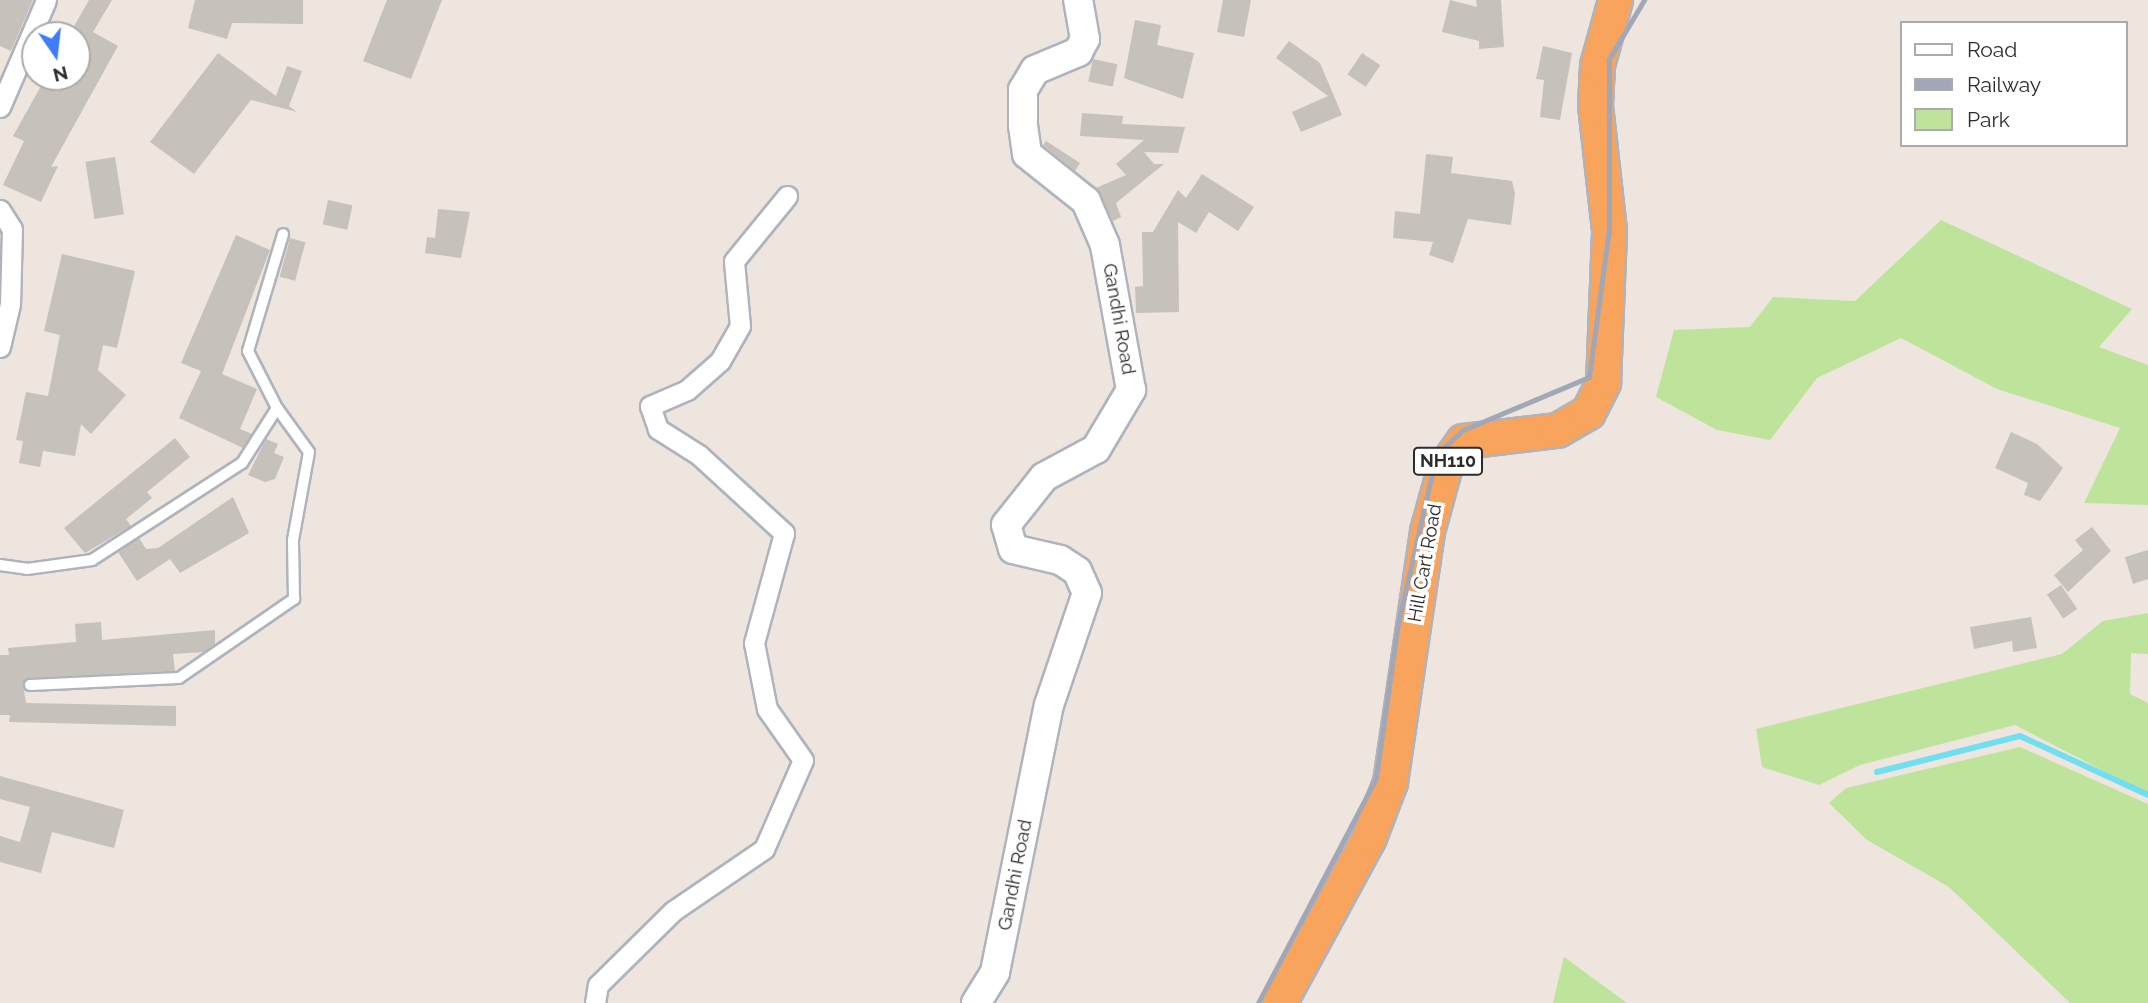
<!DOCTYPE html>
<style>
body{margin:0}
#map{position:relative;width:2148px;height:1003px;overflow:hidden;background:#eee5df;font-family:Raleway,sans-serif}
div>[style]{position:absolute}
.green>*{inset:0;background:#bee49b}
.stream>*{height:6px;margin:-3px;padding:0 3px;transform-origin:3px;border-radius:3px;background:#72dff0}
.building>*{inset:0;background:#c6c1ba;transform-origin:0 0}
.roads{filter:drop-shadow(2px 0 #afb3bc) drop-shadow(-2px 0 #afb3bc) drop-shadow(0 2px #afb3bc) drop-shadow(0 -2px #afb3bc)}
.service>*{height:10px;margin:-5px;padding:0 5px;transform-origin:5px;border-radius:5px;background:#fff}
.minor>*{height:19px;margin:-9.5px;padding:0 9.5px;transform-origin:9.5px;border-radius:9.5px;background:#fff}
.secondary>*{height:28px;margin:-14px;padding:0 14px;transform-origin:14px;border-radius:14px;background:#fff}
.trunk>*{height:33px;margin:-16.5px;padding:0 16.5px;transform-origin:16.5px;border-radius:16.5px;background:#f8a45c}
.rail>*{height:5px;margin:-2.5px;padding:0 2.5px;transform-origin:2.5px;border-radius:2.5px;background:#a1a7b7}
span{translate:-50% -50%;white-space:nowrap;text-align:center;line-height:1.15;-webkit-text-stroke:7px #fff;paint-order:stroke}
.shield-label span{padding:2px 5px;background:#fff;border:2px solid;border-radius:5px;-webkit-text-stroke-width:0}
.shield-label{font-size:18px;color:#2c2c2c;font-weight:700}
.street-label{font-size:19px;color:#2c2c2c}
.legend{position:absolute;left:1900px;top:21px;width:228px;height:126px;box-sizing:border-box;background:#fff;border:2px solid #ababab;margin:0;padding:9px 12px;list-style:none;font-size:21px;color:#2c2c2c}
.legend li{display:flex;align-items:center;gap:14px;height:35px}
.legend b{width:35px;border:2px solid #ababab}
.north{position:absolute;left:21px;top:21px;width:70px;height:70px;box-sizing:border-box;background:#fff;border:2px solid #ababab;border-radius:50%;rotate:166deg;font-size:19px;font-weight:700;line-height:28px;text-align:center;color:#2c2c2c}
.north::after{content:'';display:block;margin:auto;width:24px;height:32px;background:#3f7bfb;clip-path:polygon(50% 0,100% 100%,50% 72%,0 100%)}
</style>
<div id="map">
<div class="green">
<div style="clip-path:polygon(1941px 220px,2132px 309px,2099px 347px,2148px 365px,2148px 505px,2084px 503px,2120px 428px,1997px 389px,1901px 338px,1817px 378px,1770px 440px,1717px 430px,1656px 397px,1674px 330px,1750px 327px,1773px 297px,1855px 301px)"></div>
<div style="clip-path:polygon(2148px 613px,2148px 654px,2131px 653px,2130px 694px,2148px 703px,2148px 794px,2015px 725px,1860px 765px,1819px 785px,1762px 767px,1756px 729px,2062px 654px,2103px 621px)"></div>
<div style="clip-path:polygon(2020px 747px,2148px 804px,2148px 1003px,2070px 1003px,1949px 887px,1867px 840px,1829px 803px,1846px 788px)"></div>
<div style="clip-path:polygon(1564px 956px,1564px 957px,1627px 1003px,1553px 1003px)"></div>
</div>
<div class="stream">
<div style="left:1877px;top:772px;width:147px;rotate:-14.1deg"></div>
<div style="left:2020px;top:736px;width:141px;rotate:24.7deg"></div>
</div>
<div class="building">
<div style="clip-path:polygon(0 0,33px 0,11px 51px,0 46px)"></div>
<div style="clip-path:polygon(89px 0,112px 0,93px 32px,118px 46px,51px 167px,58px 166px,41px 202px,3px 185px,24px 141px,13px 136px,46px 77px,77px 77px,77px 35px,69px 35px)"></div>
<div style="clip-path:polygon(195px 0,303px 0,303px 24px,232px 23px,227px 39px,188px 28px)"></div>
<div style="clip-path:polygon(387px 0,442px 0,411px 79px,363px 61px)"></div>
<div style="clip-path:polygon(1223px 0,1251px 0,1244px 37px,1217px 32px)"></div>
<div style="clip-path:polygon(1450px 0,1477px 7px,1476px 0,1501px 0,1504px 47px,1479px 49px,1479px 41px,1442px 32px)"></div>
<div style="clip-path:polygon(1135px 20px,1161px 25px,1157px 45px,1194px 53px,1183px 99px,1124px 78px)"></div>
<div style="clip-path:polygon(1289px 41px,1320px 63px,1342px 115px,1301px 132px,1292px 112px,1328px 96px,1276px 58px)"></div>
<div style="clip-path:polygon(1543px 46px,1572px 53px,1560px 120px,1540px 117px,1544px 80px,1536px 79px)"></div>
<div style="clip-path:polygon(218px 53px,276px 96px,287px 66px,302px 71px,289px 106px,297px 112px,251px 100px,194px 174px,150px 142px)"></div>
<div style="left:1362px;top:53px;width:22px;height:26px;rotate:34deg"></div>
<div style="left:1093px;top:59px;width:25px;height:23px;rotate:12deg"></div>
<div style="clip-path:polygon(1082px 113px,1123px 116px,1122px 124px,1185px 127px,1178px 153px,1144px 152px,1154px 164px,1164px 164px,1116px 203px,1121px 217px,1113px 221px,1096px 188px,1126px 175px,1116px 164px,1144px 140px,1080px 136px)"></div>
<div style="clip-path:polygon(1046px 141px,1080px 163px,1075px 171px,1043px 145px)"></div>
<div style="clip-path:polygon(1426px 154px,1453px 157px,1451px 173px,1512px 181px,1515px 194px,1511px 225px,1468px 219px,1453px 263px,1429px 255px,1433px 242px,1393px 238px,1395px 211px,1420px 214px)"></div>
<div style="left:115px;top:157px;width:58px;height:30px;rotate:81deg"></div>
<div style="clip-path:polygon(1202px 174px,1254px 207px,1238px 231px,1209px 212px,1196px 233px,1178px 222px,1179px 312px,1136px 313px,1135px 287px,1143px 286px,1142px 232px,1153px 232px,1178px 190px,1186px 198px)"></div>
<div style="left:328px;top:200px;width:25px;height:25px;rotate:12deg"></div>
<div style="clip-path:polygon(438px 209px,470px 212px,461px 258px,425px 253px,427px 237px,435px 238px)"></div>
<div style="clip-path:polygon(236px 235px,270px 250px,222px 374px,257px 389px,240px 429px,252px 434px,243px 448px,179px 418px,201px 371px,181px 363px)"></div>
<div style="left:290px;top:238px;width:16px;height:40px;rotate:15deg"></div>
<div style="clip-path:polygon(62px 254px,135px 271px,117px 348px,103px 345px,98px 370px,126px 395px,91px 434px,81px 424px,75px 456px,43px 451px,40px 467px,19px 463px,23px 441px,16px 440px,26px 392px,48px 396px,60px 335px,44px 331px)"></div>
<div style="clip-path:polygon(2011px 432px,2037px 444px,2063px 468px,2040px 501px,2024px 495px,2028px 483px,1995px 468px)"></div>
<div style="clip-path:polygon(175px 438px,190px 457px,147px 492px,152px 498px,126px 519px,131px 526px,85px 553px,64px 528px)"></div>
<div style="clip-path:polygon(266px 439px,278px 444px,274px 453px,284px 457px,275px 479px,265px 482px,248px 475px)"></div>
<div style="clip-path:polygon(233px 497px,249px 533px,180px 573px,170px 559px,137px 581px,118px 552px,139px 538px,146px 549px,158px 548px)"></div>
<div style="clip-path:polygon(2092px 527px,2111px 551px,2068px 592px,2054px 575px,2083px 550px,2075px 540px)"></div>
<div style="clip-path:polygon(2148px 550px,2148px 579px,2133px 584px,2125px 557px)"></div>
<div style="left:2061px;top:585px;width:29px;height:17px;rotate:56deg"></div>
<div style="clip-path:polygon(2031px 617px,2037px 648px,2013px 652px,2012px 641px,1974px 649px,1970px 627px)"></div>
<div style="clip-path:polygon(101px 622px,102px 640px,215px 630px,215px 644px,204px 652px,173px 654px,175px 671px,29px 678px,23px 685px,26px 703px,176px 706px,176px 726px,9px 722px,10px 715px,0 715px,0 655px,9px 655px,8px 648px,76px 642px,75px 624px)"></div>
<div style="clip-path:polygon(0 776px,124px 810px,114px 848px,52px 832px,41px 873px,0 862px,0 836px,20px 842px,30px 807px,0 799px)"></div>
</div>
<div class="roads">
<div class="service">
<div style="left:0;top:565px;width:27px;rotate:8deg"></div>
<div style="left:27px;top:569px;width:66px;rotate:-7.9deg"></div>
<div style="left:92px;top:560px;width:179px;rotate:-32.9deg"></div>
<div style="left:242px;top:463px;width:65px;rotate:-57.5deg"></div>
<div style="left:30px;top:685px;width:149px;rotate:-2.7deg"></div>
<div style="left:179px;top:678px;width:140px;rotate:-34.5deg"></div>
<div style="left:294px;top:599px;width:59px;rotate:-91deg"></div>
<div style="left:293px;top:540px;width:89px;rotate:-79.7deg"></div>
<div style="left:309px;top:452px;width:54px;rotate:-126deg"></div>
<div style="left:277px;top:408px;width:64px;rotate:-117deg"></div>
<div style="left:248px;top:351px;width:122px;rotate:-73.3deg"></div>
</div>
<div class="minor">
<div style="left:0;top:107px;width:116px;rotate:-66.7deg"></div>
<div style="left:0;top:210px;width:22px;rotate:58deg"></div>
<div style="left:12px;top:229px;width:75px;rotate:91.5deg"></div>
<div style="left:10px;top:304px;width:44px;rotate:103.1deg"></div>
<div style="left:595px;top:1003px;width:18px;rotate:-81deg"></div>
<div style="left:598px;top:985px;width:105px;rotate:-44.6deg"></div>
<div style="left:673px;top:911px;width:110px;rotate:-34.3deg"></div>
<div style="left:764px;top:849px;width:97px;rotate:-66.3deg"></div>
<div style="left:803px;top:760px;width:62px;rotate:-125.2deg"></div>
<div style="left:767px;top:709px;width:67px;rotate:-101.1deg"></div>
<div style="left:754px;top:643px;width:114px;rotate:-74.7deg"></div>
<div style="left:784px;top:533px;width:115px;rotate:-137.5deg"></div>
<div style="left:699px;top:455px;width:49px;rotate:-147.6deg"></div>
<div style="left:658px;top:429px;width:24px;rotate:-109deg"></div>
<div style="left:650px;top:406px;width:40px;rotate:-23.4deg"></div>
<div style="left:687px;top:390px;width:44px;rotate:-41.3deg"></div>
<div style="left:720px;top:361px;width:40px;rotate:-60.3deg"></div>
<div style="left:740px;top:326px;width:65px;rotate:-95.3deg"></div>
<div style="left:734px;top:261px;width:84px;rotate:-50.8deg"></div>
</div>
<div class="secondary">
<div style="left:976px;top:1003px;width:36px;rotate:-58deg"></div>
<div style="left:995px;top:972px;width:272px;rotate:-78.6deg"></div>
<div style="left:1049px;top:705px;width:118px;rotate:-71.3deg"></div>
<div style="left:1087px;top:593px;width:24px;rotate:-114deg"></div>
<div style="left:1077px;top:571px;width:20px;rotate:-147deg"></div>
<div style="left:1060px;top:560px;width:48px;rotate:-166.8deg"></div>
<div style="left:1013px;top:549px;width:25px;rotate:-106deg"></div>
<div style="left:1006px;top:525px;width:61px;rotate:-51.6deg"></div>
<div style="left:1044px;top:477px;width:59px;rotate:-28.3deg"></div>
<div style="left:1096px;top:449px;width:69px;rotate:-59.3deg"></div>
<div style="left:1131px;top:390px;width:147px;rotate:-100.2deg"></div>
<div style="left:1105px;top:245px;width:48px;rotate:-113.4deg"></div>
<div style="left:1086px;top:201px;width:75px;rotate:-141.5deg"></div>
<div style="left:1027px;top:154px;width:29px;rotate:-98deg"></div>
<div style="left:1023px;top:125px;width:35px;rotate:-90deg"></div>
<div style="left:1023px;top:90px;width:23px;rotate:-59deg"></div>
<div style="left:1035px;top:70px;width:47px;rotate:-22.7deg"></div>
<div style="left:1078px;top:52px;width:15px;rotate:-62deg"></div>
<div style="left:1085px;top:39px;width:40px;rotate:-100deg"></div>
</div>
<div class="trunk">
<div style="left:1279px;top:1003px;width:189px;rotate:-61.5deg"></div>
<div style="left:1369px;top:837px;width:59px;rotate:-69.1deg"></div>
<div style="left:1390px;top:782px;width:254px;rotate:-81.6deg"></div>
<div style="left:1427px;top:531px;width:67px;rotate:-74.5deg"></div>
<div style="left:1445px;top:466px;width:31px;rotate:-54deg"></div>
<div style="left:1463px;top:441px;width:95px;rotate:-6.7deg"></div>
<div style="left:1557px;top:430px;width:36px;rotate:-30deg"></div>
<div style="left:1588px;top:412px;width:34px;rotate:-63deg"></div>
<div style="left:1603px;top:382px;width:152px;rotate:-87.7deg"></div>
<div style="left:1609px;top:230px;width:126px;rotate:-96.4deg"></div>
<div style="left:1595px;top:105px;width:40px;rotate:-87.1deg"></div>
<div style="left:1597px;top:65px;width:67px;rotate:-74.5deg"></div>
</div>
</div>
<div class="rail">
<div style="left:1258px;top:1003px;width:254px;rotate:-62.3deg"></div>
<div style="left:1376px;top:778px;width:156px;rotate:-81.9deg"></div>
<div style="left:1398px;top:624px;width:173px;rotate:-77.3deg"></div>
<div style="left:1436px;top:455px;width:37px;rotate:-43deg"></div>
<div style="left:1463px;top:430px;width:137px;rotate:-22.8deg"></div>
<div style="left:1589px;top:377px;width:148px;rotate:-82.3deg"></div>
<div style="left:1609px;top:230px;width:171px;rotate:-90deg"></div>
<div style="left:1609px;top:59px;width:69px;rotate:-59.3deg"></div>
</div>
<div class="shield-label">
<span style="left:1448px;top:461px">NH110</span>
</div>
<div class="street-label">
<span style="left:1119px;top:319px;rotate:80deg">Gandhi Road</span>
<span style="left:1425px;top:563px;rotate:-80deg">Hill Cart Road</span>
<span style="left:1015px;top:875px;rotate:-79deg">Gandhi Road</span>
</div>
<ul class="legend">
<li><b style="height:9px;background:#fff"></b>Road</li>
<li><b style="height:9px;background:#a1a7b7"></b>Railway</li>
<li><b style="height:19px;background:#bee49b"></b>Park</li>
</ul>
<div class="north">N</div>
</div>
